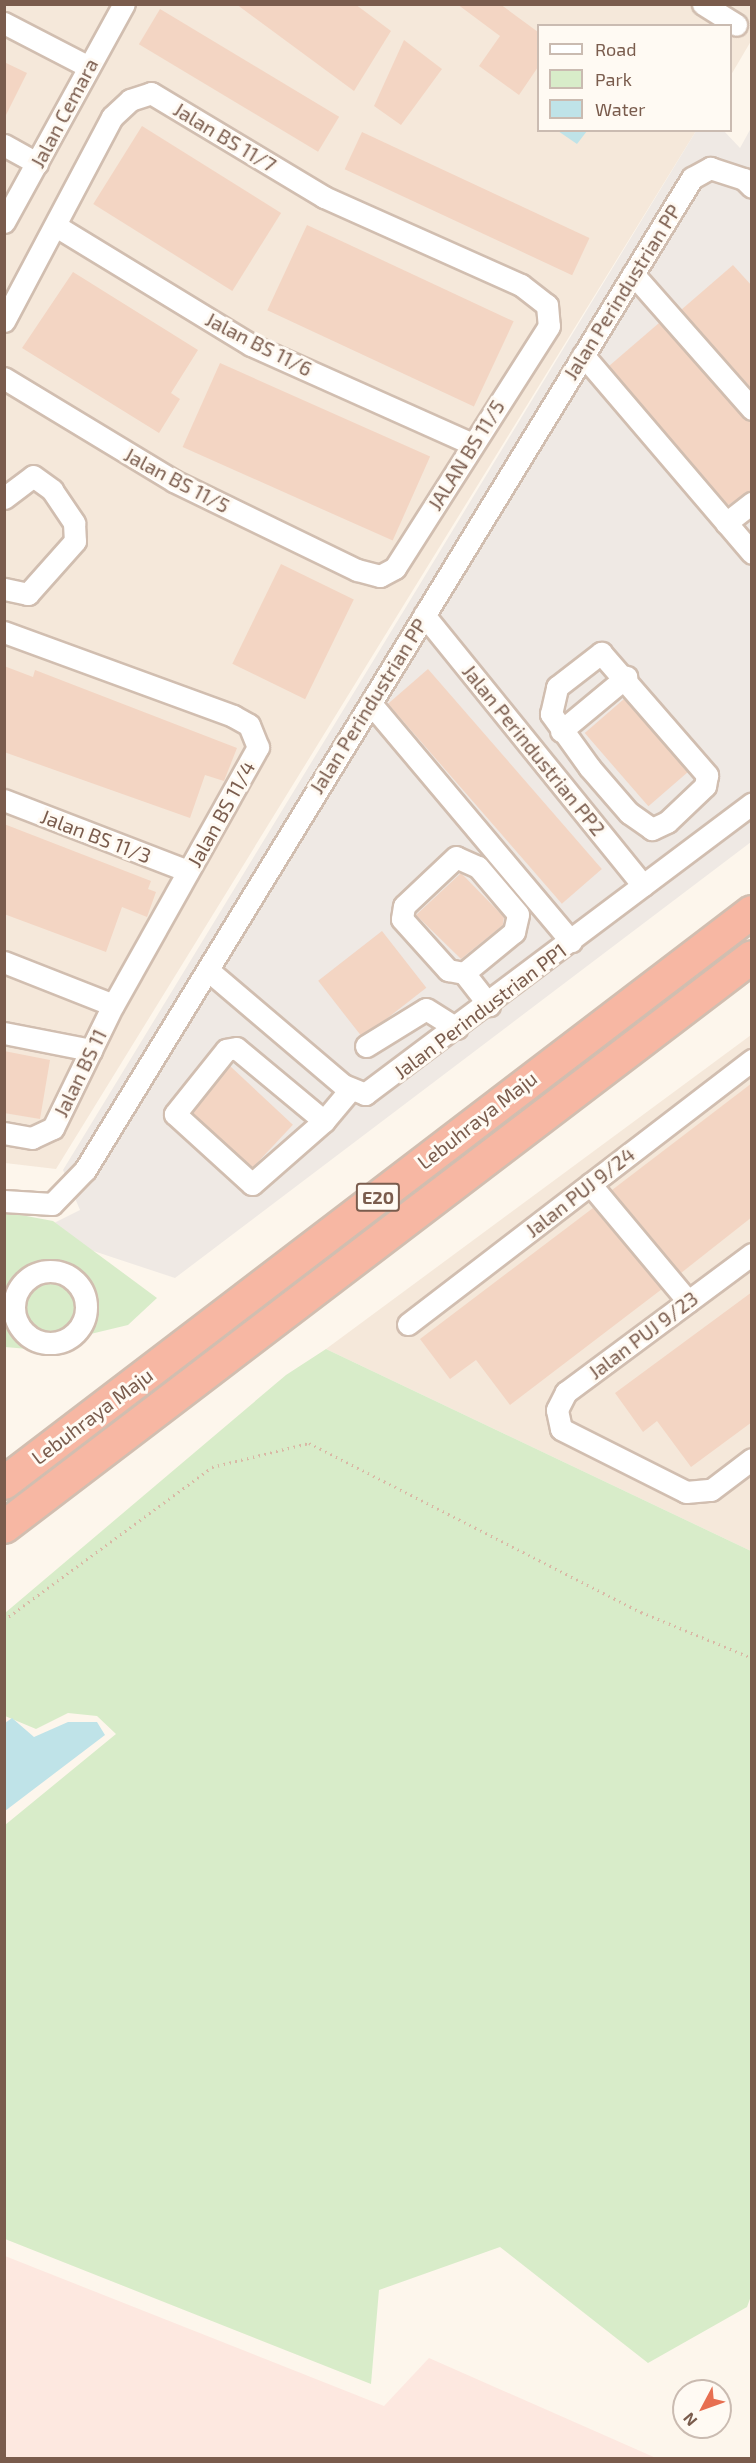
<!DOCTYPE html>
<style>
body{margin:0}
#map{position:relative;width:756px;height:2463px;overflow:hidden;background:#fdf6ec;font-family:"Exo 2",sans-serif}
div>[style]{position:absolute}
.residential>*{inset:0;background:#f5e8da}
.commercial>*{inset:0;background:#fde8e0}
.industrial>*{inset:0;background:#efe9e4}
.green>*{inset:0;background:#d8ecc9}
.water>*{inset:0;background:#bfe3e8}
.building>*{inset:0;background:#f3d5c3;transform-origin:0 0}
.path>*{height:3px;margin-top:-1.5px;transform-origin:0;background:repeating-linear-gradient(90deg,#d9b8a5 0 1.5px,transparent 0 6px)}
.roads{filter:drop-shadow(2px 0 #d1beb0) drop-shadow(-2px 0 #d1beb0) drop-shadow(0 2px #d1beb0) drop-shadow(0 -2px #d1beb0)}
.minor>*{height:21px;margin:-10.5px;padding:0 10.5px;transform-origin:10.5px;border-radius:10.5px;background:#fff}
.minor>.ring{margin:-10.5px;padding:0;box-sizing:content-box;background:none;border:21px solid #fff;border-radius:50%}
.highway>*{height:32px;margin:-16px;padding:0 16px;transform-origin:16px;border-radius:16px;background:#f7b7a3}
span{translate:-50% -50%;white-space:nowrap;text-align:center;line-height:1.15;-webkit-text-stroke:6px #fffaf3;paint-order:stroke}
.shield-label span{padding:2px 4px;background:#fffaf3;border:2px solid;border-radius:4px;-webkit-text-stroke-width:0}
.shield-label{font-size:18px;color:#7a5c4d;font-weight:700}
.street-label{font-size:20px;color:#7a5c4d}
.frame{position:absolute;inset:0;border:6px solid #7a5c4d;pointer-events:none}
.legend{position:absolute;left:537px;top:24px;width:195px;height:108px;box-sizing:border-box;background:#fffaf3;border:2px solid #cabbb1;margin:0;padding:8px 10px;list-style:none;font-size:18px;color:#7a5c4d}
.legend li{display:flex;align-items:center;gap:12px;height:30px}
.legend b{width:30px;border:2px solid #cabbb1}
.north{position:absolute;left:672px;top:2379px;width:60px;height:60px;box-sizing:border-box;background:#fffaf3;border:2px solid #cabbb1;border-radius:50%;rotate:229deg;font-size:16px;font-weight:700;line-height:24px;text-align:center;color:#7a5c4d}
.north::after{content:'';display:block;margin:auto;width:21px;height:27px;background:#e76f51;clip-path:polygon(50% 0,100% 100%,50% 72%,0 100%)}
</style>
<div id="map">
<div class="residential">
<div style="clip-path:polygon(5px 5px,751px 5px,751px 41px,731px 75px,730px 26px,538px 26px,538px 130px,696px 131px,56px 1169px,5px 1163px)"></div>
<div style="clip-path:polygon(751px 1035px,751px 1551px,326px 1349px)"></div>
</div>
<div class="commercial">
<div style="clip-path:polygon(5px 2256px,384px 2406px,429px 2358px,656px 2458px,5px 2458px)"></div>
</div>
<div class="industrial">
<div style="clip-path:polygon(751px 128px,751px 842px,175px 1278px,36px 1232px,80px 1210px,63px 1170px,696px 131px,724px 131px,740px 148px)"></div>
</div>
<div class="green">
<div style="clip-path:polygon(5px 1212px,53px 1221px,157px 1298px,128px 1325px,28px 1349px,5px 1347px)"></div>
<div style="clip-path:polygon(326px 1349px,751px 1551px,751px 2296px,747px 2307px,648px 2363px,500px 2247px,379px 2290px,371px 2384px,5px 2239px,5px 1825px,116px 1734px,97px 1716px,68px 1713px,36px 1729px,5px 1716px,5px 1613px,286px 1375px)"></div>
</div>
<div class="water">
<div style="clip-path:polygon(558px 131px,587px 131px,577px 144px)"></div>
<div style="clip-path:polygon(12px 1718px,34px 1737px,68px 1722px,97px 1722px,105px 1735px,5px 1811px,5px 1723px)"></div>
</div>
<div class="building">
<div style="clip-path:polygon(236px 4px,355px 4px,391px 31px,354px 91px)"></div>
<div style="clip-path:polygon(457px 4px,500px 4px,538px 32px,538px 67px,519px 95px,479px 66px,500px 36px)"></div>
<div style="left:160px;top:9px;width:209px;height:41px;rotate:31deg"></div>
<div style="clip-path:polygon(404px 40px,442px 69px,401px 125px,374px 106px)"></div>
<div style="clip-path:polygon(4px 62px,27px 73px,4px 119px)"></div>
<div style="left:142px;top:126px;width:164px;height:92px;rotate:32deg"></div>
<div style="left:362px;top:132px;width:251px;height:41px;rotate:25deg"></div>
<div style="left:307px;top:225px;width:228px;height:94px;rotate:25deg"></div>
<div style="clip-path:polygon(733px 265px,752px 286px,752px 389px,681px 310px)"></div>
<div style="clip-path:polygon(73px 272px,198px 350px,171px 393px,180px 399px,159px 433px,22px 348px)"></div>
<div style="clip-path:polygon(659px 323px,752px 421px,752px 490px,728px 505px,609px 366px)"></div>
<div style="left:220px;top:363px;width:230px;height:92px;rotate:24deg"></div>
<div style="left:281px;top:564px;width:81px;height:111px;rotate:26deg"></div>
<div style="clip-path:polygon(4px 666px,33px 677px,35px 670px,237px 748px,224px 781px,205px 775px,190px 818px,4px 752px)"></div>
<div style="left:428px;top:669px;width:265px;height:53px;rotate:49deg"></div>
<div style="left:624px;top:699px;width:97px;height:52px;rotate:49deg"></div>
<div style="clip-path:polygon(4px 824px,151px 881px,148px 889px,156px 892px,147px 917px,122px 907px,106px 952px,4px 914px)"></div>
<div style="clip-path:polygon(461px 873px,504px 917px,503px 925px,461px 959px,416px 915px)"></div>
<div style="left:382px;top:931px;width:72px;height:81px;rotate:52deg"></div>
<div style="clip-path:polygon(4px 1051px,50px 1060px,40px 1119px,4px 1113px)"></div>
<div style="left:230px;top:1066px;width:86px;height:60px;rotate:43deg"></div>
<div style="clip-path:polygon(752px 1083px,752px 1217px,681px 1273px,612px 1190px)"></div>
<div style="clip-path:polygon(593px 1208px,662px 1289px,510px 1405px,476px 1360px,450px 1379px,420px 1339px)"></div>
<div style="clip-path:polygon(752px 1292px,752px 1422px,691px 1467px,657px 1421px,643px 1432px,615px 1393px)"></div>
</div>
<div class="path">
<div style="left:4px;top:1620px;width:258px;rotate:-36.3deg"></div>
<div style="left:212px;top:1467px;width:100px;rotate:-13.9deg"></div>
<div style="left:309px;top:1443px;width:373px;rotate:27deg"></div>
<div style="left:641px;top:1612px;width:120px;rotate:22.5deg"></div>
</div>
<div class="roads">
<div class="minor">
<div style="left:703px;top:4px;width:39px;rotate:32deg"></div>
<div style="left:4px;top:23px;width:93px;rotate:27.4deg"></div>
<div style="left:4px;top:145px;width:38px;rotate:29deg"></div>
<div style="left:4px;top:222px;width:249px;rotate:-61.2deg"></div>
<div style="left:56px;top:226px;width:228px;rotate:31.4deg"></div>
<div style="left:251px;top:345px;width:242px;rotate:24.1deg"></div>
<div style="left:633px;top:274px;width:180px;rotate:48.6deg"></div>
<div style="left:4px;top:321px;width:231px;rotate:-62.1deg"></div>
<div style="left:112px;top:117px;width:25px;rotate:-43deg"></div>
<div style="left:130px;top:100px;width:22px;rotate:-18deg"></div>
<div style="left:151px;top:93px;width:202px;rotate:31deg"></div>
<div style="left:324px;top:197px;width:216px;rotate:24.1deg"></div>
<div style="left:521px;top:285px;width:33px;rotate:38deg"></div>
<div style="left:547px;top:305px;width:21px;rotate:85deg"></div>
<div style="left:549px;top:326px;width:287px;rotate:122.5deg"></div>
<div style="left:395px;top:568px;width:17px;rotate:152deg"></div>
<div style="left:380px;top:576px;width:24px;rotate:-165deg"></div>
<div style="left:357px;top:570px;width:203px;rotate:-154.1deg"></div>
<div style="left:174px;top:481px;width:199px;rotate:-148.8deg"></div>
<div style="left:583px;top:355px;width:260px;rotate:49.5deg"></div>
<div style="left:4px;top:498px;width:36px;rotate:-37deg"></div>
<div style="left:33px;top:476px;width:24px;rotate:36deg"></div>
<div style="left:52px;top:490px;width:40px;rotate:56deg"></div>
<div style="left:74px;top:523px;width:18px;rotate:87deg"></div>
<div style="left:75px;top:541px;width:71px;rotate:131.6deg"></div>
<div style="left:28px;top:594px;width:25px;rotate:-168deg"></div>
<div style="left:726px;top:523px;width:33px;rotate:-38deg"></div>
<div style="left:424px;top:615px;width:348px;rotate:51deg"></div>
<div style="left:4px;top:632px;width:244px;rotate:20.1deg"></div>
<div style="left:233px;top:716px;width:18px;rotate:29deg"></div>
<div style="left:249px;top:725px;width:24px;rotate:68deg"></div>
<div style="left:258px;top:747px;width:296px;rotate:119.3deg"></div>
<div style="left:113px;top:1005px;width:137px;rotate:116deg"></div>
<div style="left:53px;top:1128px;width:23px;rotate:155deg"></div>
<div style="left:32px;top:1138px;width:28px;rotate:-170deg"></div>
<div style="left:601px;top:653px;width:162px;rotate:49deg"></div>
<div style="left:707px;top:775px;width:11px;rotate:100deg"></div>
<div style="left:705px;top:786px;width:52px;rotate:136.5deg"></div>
<div style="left:667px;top:822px;width:17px;rotate:155deg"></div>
<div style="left:652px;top:829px;width:28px;rotate:-145deg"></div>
<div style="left:629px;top:813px;width:60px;rotate:-130.9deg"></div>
<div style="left:590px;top:768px;width:67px;rotate:-125.8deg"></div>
<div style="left:551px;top:714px;width:28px;rotate:-77deg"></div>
<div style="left:557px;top:687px;width:56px;rotate:-37.7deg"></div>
<div style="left:372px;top:705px;width:309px;rotate:49.9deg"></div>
<div style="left:561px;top:731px;width:85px;rotate:-39.7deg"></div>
<div style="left:4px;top:800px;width:197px;rotate:21.1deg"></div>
<div style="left:4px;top:962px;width:117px;rotate:21.5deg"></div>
<div style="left:209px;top:971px;width:176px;rotate:40.4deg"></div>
<div style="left:343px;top:1085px;width:24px;rotate:22deg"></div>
<div style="left:365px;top:1094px;width:484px;rotate:-36.9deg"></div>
<div style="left:464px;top:973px;width:65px;rotate:-39.4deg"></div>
<div style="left:514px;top:932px;width:18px;rotate:-77deg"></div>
<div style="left:518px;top:914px;width:62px;rotate:-130.4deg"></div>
<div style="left:478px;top:867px;width:24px;rotate:-156deg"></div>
<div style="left:456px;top:857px;width:71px;rotate:136.7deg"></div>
<div style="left:404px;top:906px;width:13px;rotate:99deg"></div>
<div style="left:402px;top:919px;width:69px;rotate:48deg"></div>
<div style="left:448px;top:970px;width:16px;rotate:11deg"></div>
<div style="left:464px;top:973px;width:41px;rotate:52deg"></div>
<div style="left:4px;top:1033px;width:89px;rotate:11.1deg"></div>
<div style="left:366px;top:1046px;width:70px;rotate:-31.7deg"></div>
<div style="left:426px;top:1009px;width:36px;rotate:32deg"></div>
<div style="left:324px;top:1121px;width:114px;rotate:-140.3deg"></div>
<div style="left:236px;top:1048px;width:10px;rotate:169deg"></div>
<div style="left:226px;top:1050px;width:82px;rotate:128.6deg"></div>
<div style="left:175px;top:1114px;width:104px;rotate:42.3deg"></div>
<div style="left:252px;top:1184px;width:96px;rotate:-41.2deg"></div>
<div style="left:324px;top:1121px;width:40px;rotate:-50deg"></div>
<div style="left:590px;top:1184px;width:153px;rotate:50.1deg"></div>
<div style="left:4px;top:1201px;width:48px;rotate:3.6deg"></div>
<div style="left:52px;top:1204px;width:47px;rotate:-45.9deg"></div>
<div style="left:85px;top:1170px;width:1163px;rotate:-58.54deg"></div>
<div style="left:692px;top:178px;width:21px;rotate:-29deg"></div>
<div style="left:710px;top:168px;width:36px;rotate:18deg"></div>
<div style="left:744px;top:179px;width:11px;rotate:45deg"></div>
<div style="left:752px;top:1254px;width:232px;rotate:143.4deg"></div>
<div style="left:566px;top:1392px;width:20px;rotate:117deg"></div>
<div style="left:557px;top:1410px;width:19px;rotate:78deg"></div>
<div style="left:561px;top:1429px;width:140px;rotate:26.7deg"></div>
<div style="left:686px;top:1492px;width:25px;rotate:-5deg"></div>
<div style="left:711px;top:1490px;width:51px;rotate:-37.1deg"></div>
<div class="ring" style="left:14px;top:1271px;width:51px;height:51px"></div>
<div style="left:408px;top:1324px;width:434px;rotate:-37.5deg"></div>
</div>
<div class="highway">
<div style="left:4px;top:1483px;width:941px;rotate:-37.36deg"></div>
<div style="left:4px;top:1527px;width:940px;rotate:-37.31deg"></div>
</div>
</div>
<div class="shield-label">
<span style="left:378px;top:1197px">E20</span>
</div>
<div class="street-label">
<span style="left:64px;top:113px;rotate:-62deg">Jalan Cemara</span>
<span style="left:225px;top:137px;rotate:31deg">Jalan BS 11/7</span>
<span style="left:622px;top:292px;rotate:-58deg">Jalan Perindustrian PP</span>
<span style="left:259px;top:344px;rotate:27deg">Jalan BS 11/6</span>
<span style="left:466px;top:455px;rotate:-58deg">JALAN BS 11/5</span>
<span style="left:177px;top:480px;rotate:28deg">Jalan BS 11/5</span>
<span style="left:368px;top:706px;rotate:-58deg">Jalan Perindustrian PP</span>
<span style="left:534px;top:750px;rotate:51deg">Jalan Perindustrian PP2</span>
<span style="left:221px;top:814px;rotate:-61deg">Jalan BS 11/4</span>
<span style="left:96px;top:836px;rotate:21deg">Jalan BS 11/3</span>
<span style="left:480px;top:1011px;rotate:-37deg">Jalan Perindustrian PP1</span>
<span style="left:80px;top:1073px;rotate:-64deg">Jalan BS 11</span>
<span style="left:477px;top:1120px;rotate:-38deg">Lebuhraya Maju</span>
<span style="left:580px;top:1192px;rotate:-38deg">Jalan PUJ 9/24</span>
<span style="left:643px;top:1335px;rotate:-37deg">Jalan PUJ 9/23</span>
<span style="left:92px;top:1416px;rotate:-37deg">Lebuhraya Maju</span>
</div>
<div class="frame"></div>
<ul class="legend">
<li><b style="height:8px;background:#fff"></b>Road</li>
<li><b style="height:16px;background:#d8ecc9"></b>Park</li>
<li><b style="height:16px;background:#bfe3e8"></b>Water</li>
</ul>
<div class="north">N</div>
</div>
